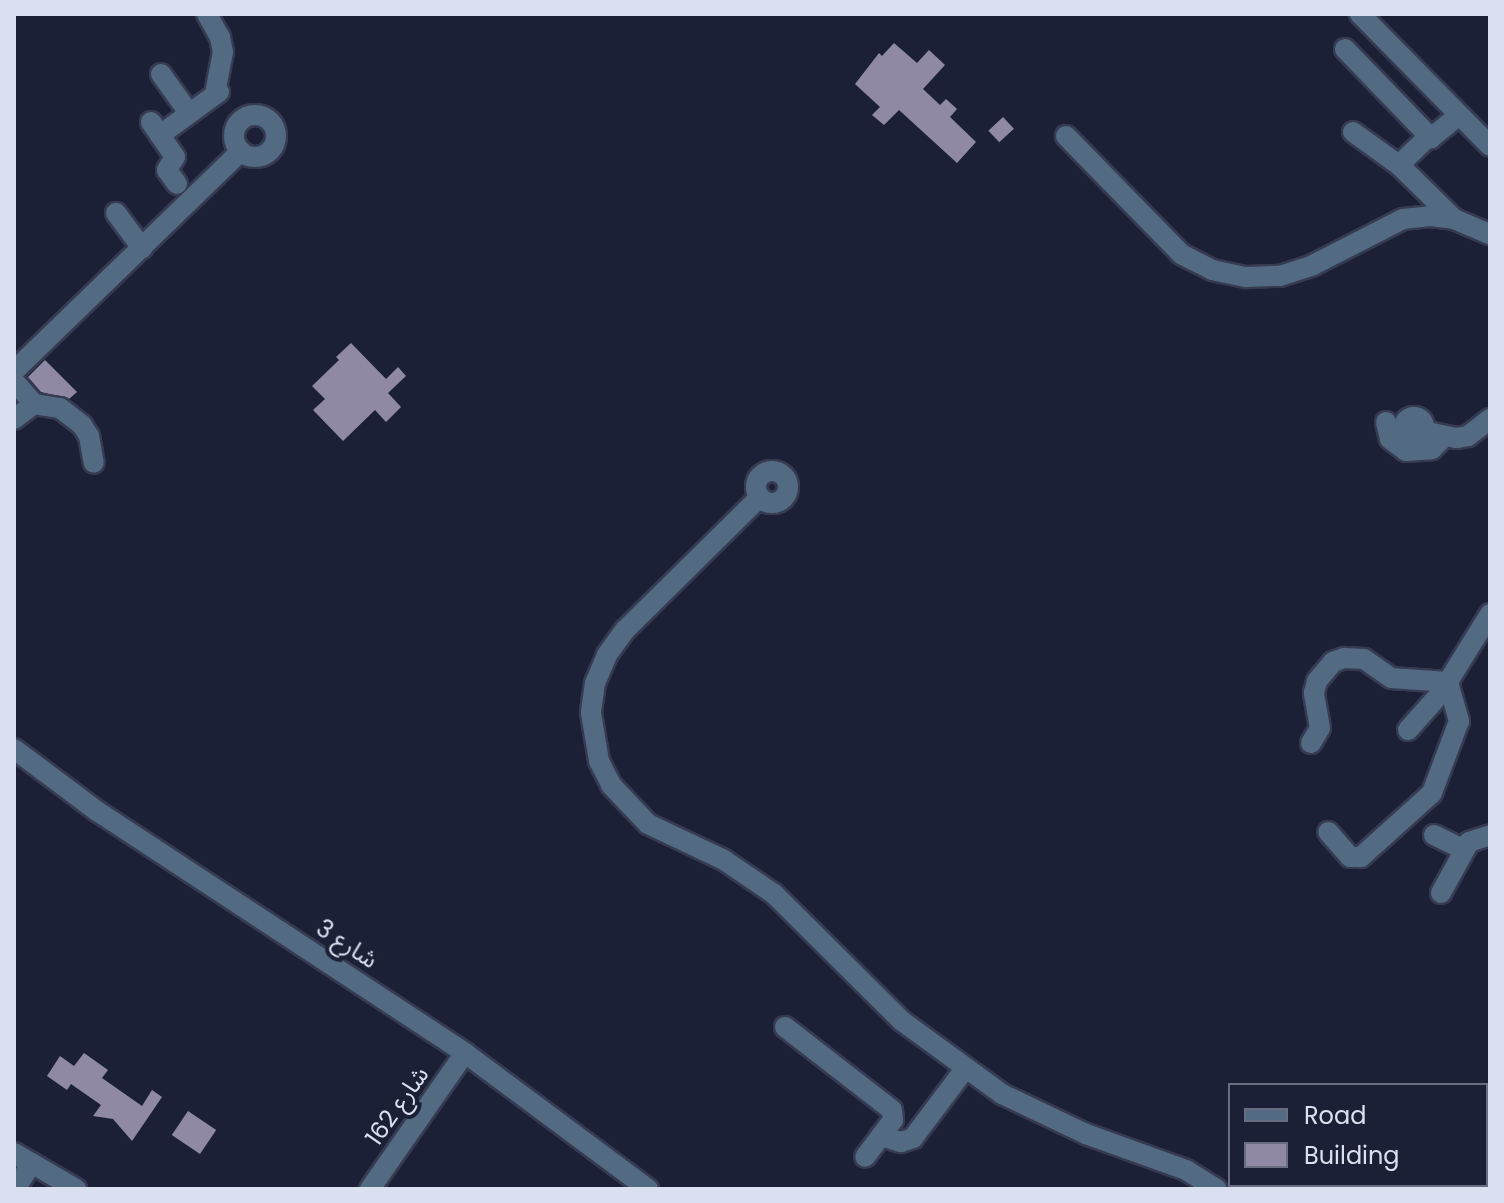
<!DOCTYPE html>
<meta charset="utf-8">
<style>
body{margin:0}
#map{position:relative;width:1504px;height:1203px;overflow:hidden;background:#1b2037;font-family:Poppins,"Noto Sans Arabic",sans-serif}
div>[style]{position:absolute}
.building>*{inset:0;background:#9089a6;transform-origin:0 0}
.roads{filter:drop-shadow(2px 0 #363b51) drop-shadow(-2px 0 #363b51) drop-shadow(0 2px #363b51) drop-shadow(0 -2px #363b51)}
.minor>*{height:20px;margin:-10px;padding:0 10px;transform-origin:10px;border-radius:10px;background:#536a83}
.minor>.ring{margin:-10px;padding:0;box-sizing:content-box;background:none;border:20px solid #536a83;border-radius:50%}
span{translate:-50% -50%;white-space:nowrap;text-align:center;line-height:1.15;-webkit-text-stroke:8px #1b2037;paint-order:stroke}
.street-label{font-size:24px;color:#dbe0f0}
.frame{position:absolute;inset:0;border:16px solid #dbe0f0;pointer-events:none}
.legend{position:absolute;left:1228px;top:1083px;width:260px;height:104px;box-sizing:border-box;background:#1b2037;border:2px solid #686d81;margin:0;padding:10px 14px;list-style:none;font-size:24px;color:#dbe0f0}
.legend li{display:flex;align-items:center;gap:16px;height:40px}
.legend b{width:40px;border:2px solid #686d81}
</style>
<div id="map">
<div class="building">
<div style="clip-path:polygon(894px 43px,917px 63px,929px 50px,945px 65px,923px 89px,940px 105px,946px 99px,957px 109px,950px 117px,976px 142px,957px 163px,899px 110px,884px 125px,872px 115px,880px 107px,855px 84px,879px 53px,882px 56px)"></div>
<div style="left:1003px;top:117px;width:16px;height:20px;rotate:47deg"></div>
<div style="clip-path:polygon(351px 343px,386px 379px,398px 367px,406px 376px,388px 393px,401px 407px,386px 422px,375px 410px,343px 441px,313px 410px,325px 399px,312px 386px,339px 360px,336px 357px)"></div>
<div style="clip-path:polygon(45px 360px,77px 392px,69px 399px,41px 392px,28px 377px)"></div>
<div style="clip-path:polygon(84px 1053px,108px 1070px,102px 1078px,142px 1106px,152px 1090px,162px 1097px,132px 1141px,113px 1119px,93px 1116px,101px 1105px,71px 1084px,67px 1090px,47px 1076px,60px 1056px,74px 1066px)"></div>
<div style="left:188px;top:1111px;width:34px;height:29px;rotate:34deg"></div>
</div>
<div class="roads">
<div class="minor">
<div style="left:207px;top:14px;width:26px;rotate:61deg"></div>
<div style="left:220px;top:37px;width:15px;rotate:79deg"></div>
<div style="left:223px;top:52px;width:38px;rotate:101deg"></div>
<div style="left:1360px;top:14px;width:185px;rotate:45.4deg"></div>
<div style="left:1345px;top:49px;width:124px;rotate:46deg"></div>
<div style="left:1431px;top:138px;width:36px;rotate:-39deg"></div>
<div style="left:161px;top:74px;width:48px;rotate:54.3deg"></div>
<div class="ring" style="left:234px;top:115px;width:22px;height:22px"></div>
<div style="left:151px;top:122px;width:42px;rotate:55.6deg"></div>
<div style="left:175px;top:157px;width:15px;rotate:122deg"></div>
<div style="left:167px;top:170px;width:17px;rotate:54deg"></div>
<div style="left:1353px;top:132px;width:57px;rotate:35.7deg"></div>
<div style="left:1399px;top:165px;width:77px;rotate:44.5deg"></div>
<div style="left:160px;top:135px;width:73px;rotate:-36.1deg"></div>
<div style="left:1066px;top:136px;width:165px;rotate:45.7deg"></div>
<div style="left:1181px;top:254px;width:35px;rotate:27deg"></div>
<div style="left:1212px;top:270px;width:35px;rotate:12deg"></div>
<div style="left:1246px;top:277px;width:34px;rotate:-2deg"></div>
<div style="left:1280px;top:276px;width:35px;rotate:-18deg"></div>
<div style="left:1313px;top:265px;width:101px;rotate:-27.1deg"></div>
<div style="left:1403px;top:219px;width:27px;rotate:-6deg"></div>
<div style="left:1430px;top:216px;width:24px;rotate:7deg"></div>
<div style="left:1454px;top:219px;width:39px;rotate:23deg"></div>
<div style="left:1399px;top:165px;width:42px;rotate:-44deg"></div>
<div style="left:116px;top:213px;width:44px;rotate:53.4deg"></div>
<div style="left:14px;top:371px;width:316px;rotate:-44.1deg"></div>
<div style="left:14px;top:381px;width:30px;rotate:49deg"></div>
<div class="ring" style="left:1404px;top:417px;width:0;height:0"></div>
<div style="left:14px;top:419px;width:25px;rotate:-37deg"></div>
<div style="left:34px;top:404px;width:26px;rotate:9deg"></div>
<div style="left:60px;top:408px;width:28px;rotate:38deg"></div>
<div style="left:82px;top:425px;width:13px;rotate:58deg"></div>
<div style="left:89px;top:436px;width:27px;rotate:80deg"></div>
<div style="left:1386px;top:422px;width:17px;rotate:77deg"></div>
<div style="left:1390px;top:439px;width:20px;rotate:37deg"></div>
<div style="left:1406px;top:451px;width:26px;rotate:-4deg"></div>
<div style="left:1432px;top:449px;width:18px;rotate:-45deg"></div>
<div style="left:1423px;top:431px;width:34px;rotate:12deg"></div>
<div style="left:1456px;top:438px;width:12px;rotate:-9deg"></div>
<div style="left:1468px;top:436px;width:28px;rotate:-38deg"></div>
<div class="ring" style="left:756px;top:471px;width:12px;height:12px"></div>
<div style="left:760px;top:497px;width:190px;rotate:135.4deg"></div>
<div style="left:625px;top:630px;width:31px;rotate:126deg"></div>
<div style="left:607px;top:655px;width:30px;rotate:113deg"></div>
<div style="left:595px;top:683px;width:30px;rotate:98deg"></div>
<div style="left:591px;top:713px;width:49px;rotate:80.5deg"></div>
<div style="left:599px;top:761px;width:27px;rotate:63deg"></div>
<div style="left:611px;top:785px;width:54px;rotate:46.5deg"></div>
<div style="left:648px;top:824px;width:84px;rotate:25.3deg"></div>
<div style="left:724px;top:860px;width:60px;rotate:34.2deg"></div>
<div style="left:774px;top:894px;width:180px;rotate:44.8deg"></div>
<div style="left:902px;top:1021px;width:124px;rotate:36.1deg"></div>
<div style="left:1002px;top:1094px;width:93px;rotate:25.5deg"></div>
<div style="left:1086px;top:1134px;width:106px;rotate:19.8deg"></div>
<div style="left:1186px;top:1170px;width:36px;rotate:32deg"></div>
<div style="left:1408px;top:730px;width:50px;rotate:-48.3deg"></div>
<div style="left:1441px;top:693px;width:93px;rotate:-58.2deg"></div>
<div style="left:1311px;top:743px;width:17px;rotate:-59deg"></div>
<div style="left:1320px;top:728px;width:36px;rotate:-100deg"></div>
<div style="left:1314px;top:693px;width:12px;rotate:-76deg"></div>
<div style="left:1317px;top:681px;width:25px;rotate:-50deg"></div>
<div style="left:1333px;top:662px;width:12px;rotate:-20deg"></div>
<div style="left:1344px;top:658px;width:20px;rotate:3deg"></div>
<div style="left:1364px;top:659px;width:33px;rotate:35deg"></div>
<div style="left:1391px;top:678px;width:57px;rotate:4deg"></div>
<div style="left:1448px;top:682px;width:41px;rotate:74.2deg"></div>
<div style="left:1459px;top:721px;width:77px;rotate:110.6deg"></div>
<div style="left:1432px;top:793px;width:96px;rotate:138deg"></div>
<div style="left:1361px;top:857px;width:11px;rotate:180deg"></div>
<div style="left:1350px;top:857px;width:33px;rotate:-131deg"></div>
<div style="left:14px;top:749px;width:104px;rotate:36.8deg"></div>
<div style="left:97px;top:811px;width:440px;rotate:33.3deg"></div>
<div style="left:465px;top:1053px;width:228px;rotate:36.6deg"></div>
<div style="left:1434px;top:835px;width:34px;rotate:26deg"></div>
<div style="left:1441px;top:893px;width:58px;rotate:-61.2deg"></div>
<div style="left:1469px;top:842px;width:22px;rotate:-18deg"></div>
<div style="left:785px;top:1027px;width:135px;rotate:37.8deg"></div>
<div style="left:892px;top:1110px;width:10px;rotate:84deg"></div>
<div style="left:893px;top:1120px;width:46px;rotate:127.1deg"></div>
<div style="left:881px;top:1136px;width:21px;rotate:17deg"></div>
<div style="left:901px;top:1142px;width:13px;rotate:-18deg"></div>
<div style="left:913px;top:1138px;width:86px;rotate:-53deg"></div>
<div style="left:14px;top:1153px;width:72px;rotate:30.1deg"></div>
<div style="left:15px;top:1189px;width:31px;rotate:-57deg"></div>
<div style="left:370px;top:1189px;width:166px;rotate:-55.1deg"></div>
</div>
</div>
<div class="street-label">
<span style="left:347px;top:944px;rotate:33deg">شارع 3</span>
<span style="left:397px;top:1106px;rotate:-55deg">شارع 162</span>
</div>
<div class="frame"></div>
<ul class="legend">
<li><b style="height:10px;background:#536a83"></b>Road</li>
<li><b style="height:22px;background:#9089a6"></b>Building</li>
</ul>
</div>
